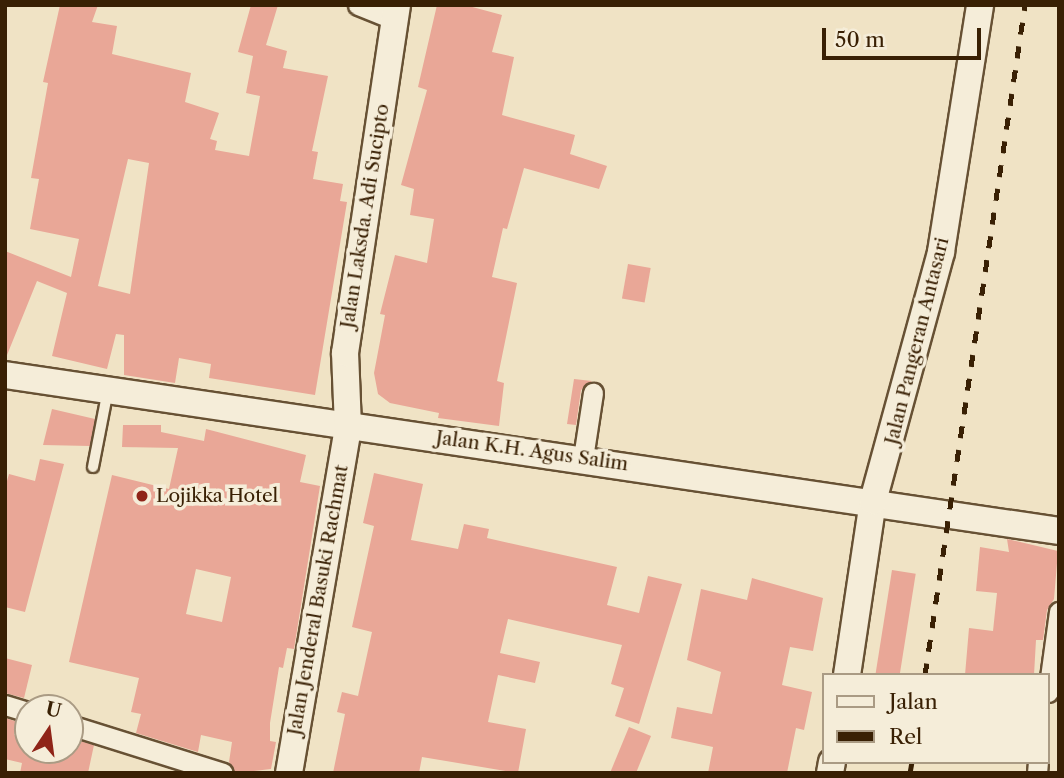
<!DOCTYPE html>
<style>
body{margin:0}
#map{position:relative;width:1064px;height:778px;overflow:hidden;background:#f0e3c5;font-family:"Libre Caslon Text",serif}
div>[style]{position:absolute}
.building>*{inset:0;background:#e9a797;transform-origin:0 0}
.roads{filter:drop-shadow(2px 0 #675134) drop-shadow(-2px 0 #675134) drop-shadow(0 2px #675134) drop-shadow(0 -2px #675134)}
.lane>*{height:10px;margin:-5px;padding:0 5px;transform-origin:5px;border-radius:5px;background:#f5edd9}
.street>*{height:19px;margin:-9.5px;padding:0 9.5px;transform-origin:9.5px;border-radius:9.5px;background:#f5edd9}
.secondary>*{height:26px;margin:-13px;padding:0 13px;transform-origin:13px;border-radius:13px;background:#f5edd9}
.rail>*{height:5px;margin-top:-2.5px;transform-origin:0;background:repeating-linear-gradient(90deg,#392004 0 12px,transparent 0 24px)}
.dots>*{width:19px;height:19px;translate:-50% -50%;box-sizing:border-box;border:4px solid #f5edd9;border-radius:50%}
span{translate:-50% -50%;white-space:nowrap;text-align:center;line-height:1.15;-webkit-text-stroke:7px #f5edd9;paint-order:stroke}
.street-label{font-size:19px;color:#392004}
.poi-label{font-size:19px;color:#392004}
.left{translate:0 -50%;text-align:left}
.frame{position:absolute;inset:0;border:7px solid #392004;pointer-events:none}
.legend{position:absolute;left:822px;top:673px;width:228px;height:91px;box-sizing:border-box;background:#f5edd9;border:2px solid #aa9b84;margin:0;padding:9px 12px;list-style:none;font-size:21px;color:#392004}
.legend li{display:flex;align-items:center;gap:14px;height:35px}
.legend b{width:35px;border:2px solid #aa9b84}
.north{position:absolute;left:14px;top:694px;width:70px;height:70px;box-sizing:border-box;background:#f5edd9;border:2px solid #aa9b84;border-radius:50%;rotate:13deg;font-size:19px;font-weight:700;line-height:28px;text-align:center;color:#392004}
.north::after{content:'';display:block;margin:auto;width:24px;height:32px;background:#8f2418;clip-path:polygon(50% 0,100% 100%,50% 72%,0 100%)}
.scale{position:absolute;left:822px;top:28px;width:159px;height:32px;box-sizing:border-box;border:4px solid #392004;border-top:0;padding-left:9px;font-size:21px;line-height:24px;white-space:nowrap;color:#392004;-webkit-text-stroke:5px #f5edd9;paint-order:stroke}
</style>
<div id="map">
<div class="building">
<div style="clip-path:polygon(evenodd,60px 5px,98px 5px,92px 22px,117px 26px,112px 54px,191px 73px,185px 102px,219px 113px,210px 139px,217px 141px,215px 150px,249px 156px,260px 96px,246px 93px,253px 56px,238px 52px,251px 5px,278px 5px,266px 45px,287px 51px,283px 68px,328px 76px,312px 151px,318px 152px,313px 179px,343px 184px,340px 201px,347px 202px,315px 395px,209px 378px,211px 364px,179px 358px,175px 383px,124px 375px,124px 335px,116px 334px,107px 369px,52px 356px,67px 293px,37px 281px,5px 360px,5px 251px,71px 277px,79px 239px,30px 229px,39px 179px,31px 178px,48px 83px,43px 82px,60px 5px,128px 159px,149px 163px,130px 294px,98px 286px,128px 159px)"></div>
<div style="clip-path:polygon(437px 5px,465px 5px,502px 15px,492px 52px,514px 57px,502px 115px,575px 135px,570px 154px,607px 166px,599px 189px,524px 168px,507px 229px,503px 228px,492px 277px,517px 283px,497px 381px,504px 383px,499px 426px,438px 418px,439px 413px,390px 403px,378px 394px,374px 373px,385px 315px,380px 314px,395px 255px,427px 263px,434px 219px,410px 215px,414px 189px,401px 185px,427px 90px,418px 87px)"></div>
<div style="left:628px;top:264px;width:23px;height:35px;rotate:10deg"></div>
<div style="clip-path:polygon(574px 379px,592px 381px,581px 390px,576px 425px,567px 424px)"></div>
<div style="clip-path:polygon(52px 409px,95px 419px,90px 446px,43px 445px)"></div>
<div style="clip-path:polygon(evenodd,123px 425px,161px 425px,161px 432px,204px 441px,206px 429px,306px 455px,300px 482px,320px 486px,294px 649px,287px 648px,283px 668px,279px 667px,270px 723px,270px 741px,276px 742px,271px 769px,235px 773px,229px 762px,232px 742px,201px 735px,198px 752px,136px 733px,141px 714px,131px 712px,139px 678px,69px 662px,112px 475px,169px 489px,178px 448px,122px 447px,123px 425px,196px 569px,231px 577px,222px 622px,186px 614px,196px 569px)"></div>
<div style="clip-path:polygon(40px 459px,64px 464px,25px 612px,5px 607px,5px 488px,9px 474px,35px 481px)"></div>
<div style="clip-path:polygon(374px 473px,423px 484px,411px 540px,458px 549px,464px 524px,489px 529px,487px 538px,617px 567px,607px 605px,639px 613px,648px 576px,682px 584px,639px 724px,615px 716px,624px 688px,611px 684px,622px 645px,508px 619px,500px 653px,540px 662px,535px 683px,498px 675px,488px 722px,526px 729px,518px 773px,422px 757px,419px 773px,333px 773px,345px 714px,337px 712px,342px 692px,358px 696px,372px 632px,352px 627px,374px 526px,363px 523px)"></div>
<div style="clip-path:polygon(1007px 539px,1058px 551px,1054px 599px,1047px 610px,1043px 640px,1036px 640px,1034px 675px,965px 675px,969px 628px,993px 631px,997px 593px,976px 591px,980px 547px,1009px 552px)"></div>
<div style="left:892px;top:570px;width:24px;height:107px;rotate:9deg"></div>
<div style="clip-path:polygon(752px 578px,823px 598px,813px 651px,790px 647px,782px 685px,812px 692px,804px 730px,796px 728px,787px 773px,708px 773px,713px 747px,671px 738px,677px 707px,712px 714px,721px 672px,687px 660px,701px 589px,747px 600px)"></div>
<div style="clip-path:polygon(5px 658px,32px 665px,24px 698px,5px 693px)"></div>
<div style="clip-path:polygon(5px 718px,18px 722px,14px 735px,28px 738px,28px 750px,70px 750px,70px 738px,94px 745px,88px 773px,20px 773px,22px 763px,5px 759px)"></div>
<div style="clip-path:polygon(629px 727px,651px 736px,636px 773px,610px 773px)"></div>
</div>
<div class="roads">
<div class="lane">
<div style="left:93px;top:467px;width:78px;rotate:-79deg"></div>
</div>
<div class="street">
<div style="left:358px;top:5px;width:40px;rotate:22deg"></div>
<div style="left:583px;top:458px;width:66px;rotate:-81.3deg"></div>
<div style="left:1048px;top:692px;width:81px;rotate:-82.2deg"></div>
<div style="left:5px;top:705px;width:24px;rotate:17deg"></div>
<div style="left:70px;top:725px;width:160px;rotate:17.4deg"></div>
<div style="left:1037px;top:773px;width:11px;rotate:-85deg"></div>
</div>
<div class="secondary">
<div style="left:5px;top:375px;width:1065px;rotate:8.42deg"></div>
<div style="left:847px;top:675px;width:176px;rotate:-81.5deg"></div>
<div style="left:873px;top:501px;width:258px;rotate:-74.7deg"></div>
<div style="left:941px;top:252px;width:250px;rotate:-81deg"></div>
<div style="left:289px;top:773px;width:351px;rotate:-80.3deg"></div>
<div style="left:348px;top:427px;width:74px;rotate:-92.3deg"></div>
<div style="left:345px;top:353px;width:352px;rotate:-81.5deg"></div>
<div style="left:830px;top:773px;width:11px;rotate:-80deg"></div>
</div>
</div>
<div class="rail">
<div style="left:925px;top:675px;width:677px;rotate:-81.51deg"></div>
<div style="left:910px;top:773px;width:11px;rotate:-80deg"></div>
</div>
<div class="dots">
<div style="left:142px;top:496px;background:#8f2418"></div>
</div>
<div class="street-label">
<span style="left:365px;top:216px;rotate:-81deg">Jalan Laksda. Adi Sucipto</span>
<span style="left:917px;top:341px;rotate:-76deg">Jalan Pangeran Antasari</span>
<span style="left:532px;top:451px;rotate:8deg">Jalan K.H. Agus Salim</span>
<span style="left:318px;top:600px;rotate:-80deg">Jalan Jenderal Basuki Rachmat</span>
</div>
<div class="poi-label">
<span class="left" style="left:156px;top:496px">Lojikka Hotel</span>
</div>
<div class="frame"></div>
<ul class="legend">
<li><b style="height:9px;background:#f5edd9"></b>Jalan</li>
<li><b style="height:9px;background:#392004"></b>Rel</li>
</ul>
<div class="north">U</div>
<div class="scale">50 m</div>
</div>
